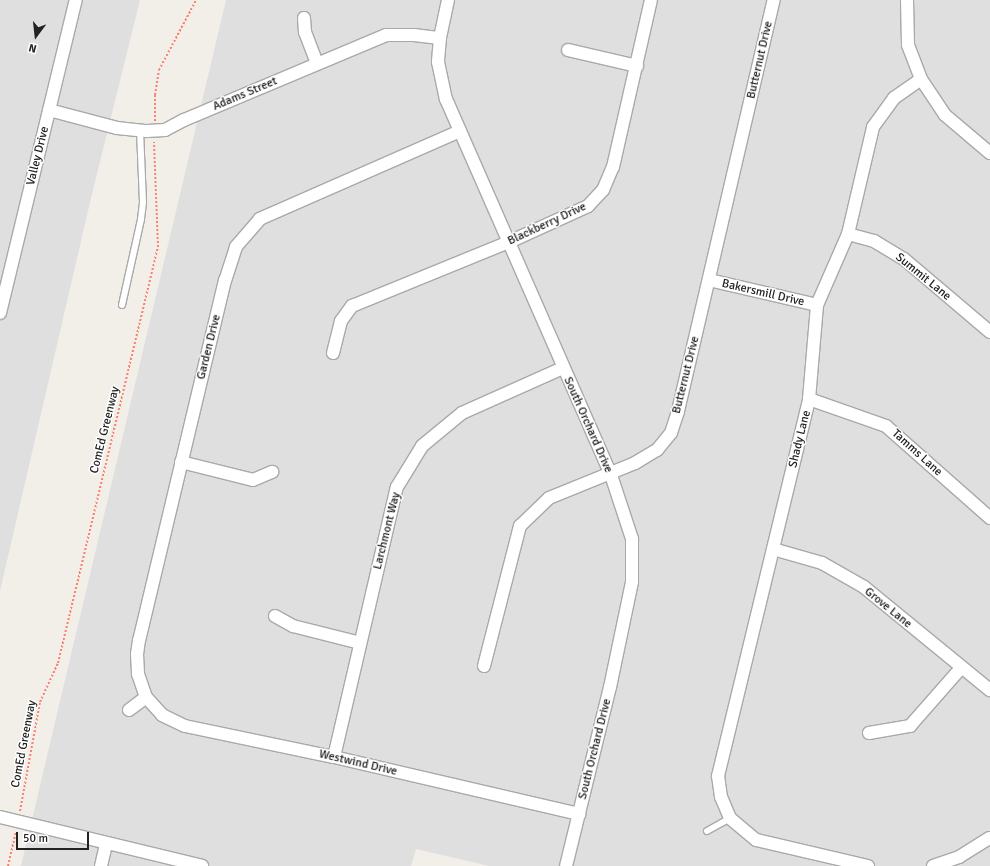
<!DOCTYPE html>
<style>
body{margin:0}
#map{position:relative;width:990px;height:866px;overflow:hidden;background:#f2efe9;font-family:Signika,sans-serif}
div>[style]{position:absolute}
.residential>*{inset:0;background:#e0dfdf}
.path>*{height:2px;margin-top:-1px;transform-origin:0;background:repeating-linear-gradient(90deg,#fa8072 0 2px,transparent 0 4px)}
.roads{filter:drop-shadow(1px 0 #a9a9a9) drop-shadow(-1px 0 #a9a9a9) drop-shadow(0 1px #a9a9a9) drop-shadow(0 -1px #a9a9a9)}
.lane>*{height:6px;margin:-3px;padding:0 3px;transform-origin:3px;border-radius:3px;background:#fff}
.street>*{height:12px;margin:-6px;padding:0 6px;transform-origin:6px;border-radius:6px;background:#fff}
span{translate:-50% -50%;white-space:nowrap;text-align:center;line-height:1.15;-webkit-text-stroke:3px #fff;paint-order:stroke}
.street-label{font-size:12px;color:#222}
.north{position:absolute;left:16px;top:16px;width:40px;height:40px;-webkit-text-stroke:3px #fff;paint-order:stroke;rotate:195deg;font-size:11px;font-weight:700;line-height:16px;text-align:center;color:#222}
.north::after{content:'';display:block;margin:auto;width:14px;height:18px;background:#222;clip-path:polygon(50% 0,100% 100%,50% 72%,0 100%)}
.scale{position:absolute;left:16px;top:832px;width:73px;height:18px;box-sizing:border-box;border:2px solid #222;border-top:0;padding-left:5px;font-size:12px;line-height:14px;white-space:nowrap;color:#222;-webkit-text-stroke:3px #fff;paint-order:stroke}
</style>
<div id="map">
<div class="residential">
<div style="clip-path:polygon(0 0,140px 0,91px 198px,0 591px)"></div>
<div style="clip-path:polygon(226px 0,990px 0,990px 866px,489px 866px,416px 849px,411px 866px,21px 866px)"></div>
</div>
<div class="path">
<div style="left:155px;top:121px;width:26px;rotate:-90deg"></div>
<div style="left:155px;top:95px;width:25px;rotate:-81deg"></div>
<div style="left:159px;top:70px;width:79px;rotate:-62.1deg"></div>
<div style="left:20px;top:811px;width:111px;rotate:-79.6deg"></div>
<div style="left:40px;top:702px;width:43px;rotate:-65.2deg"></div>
<div style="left:58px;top:663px;width:428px;rotate:-76.5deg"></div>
<div style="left:158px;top:247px;width:105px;rotate:-92.2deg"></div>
<div style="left:8px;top:866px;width:36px;rotate:-77deg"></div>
</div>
<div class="roads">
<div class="lane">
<div style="left:122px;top:305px;width:88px;rotate:-77.5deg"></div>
<div style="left:141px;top:219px;width:17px;rotate:-83deg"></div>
<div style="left:143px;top:202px;width:71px;rotate:-92.4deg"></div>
<div style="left:707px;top:831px;width:26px;rotate:-29deg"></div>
</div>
<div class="street">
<div style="left:448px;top:0;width:39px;rotate:102deg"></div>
<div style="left:440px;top:38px;width:24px;rotate:95deg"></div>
<div style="left:438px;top:62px;width:38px;rotate:78deg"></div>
<div style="left:446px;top:99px;width:407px;rotate:66.3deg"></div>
<div style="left:610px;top:472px;width:71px;rotate:71.8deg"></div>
<div style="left:632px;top:539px;width:43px;rotate:90deg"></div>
<div style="left:632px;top:582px;width:107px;rotate:101.8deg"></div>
<div style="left:610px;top:687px;width:184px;rotate:103.8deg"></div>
<div style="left:907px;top:0;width:45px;rotate:88.7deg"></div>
<div style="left:908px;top:45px;width:36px;rotate:69deg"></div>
<div style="left:921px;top:79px;width:43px;rotate:56.3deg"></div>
<div style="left:945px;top:115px;width:59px;rotate:40.2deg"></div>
<div style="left:304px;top:18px;width:14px;rotate:86deg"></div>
<div style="left:305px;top:32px;width:33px;rotate:69deg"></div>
<div style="left:568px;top:50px;width:71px;rotate:13.1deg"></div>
<div style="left:49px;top:110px;width:70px;rotate:14.8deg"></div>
<div style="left:117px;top:128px;width:30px;rotate:6deg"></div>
<div style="left:147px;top:131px;width:18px;rotate:-3deg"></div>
<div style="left:165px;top:130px;width:21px;rotate:-28deg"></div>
<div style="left:184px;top:120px;width:219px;rotate:-22.8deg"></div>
<div style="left:386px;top:35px;width:28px"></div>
<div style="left:414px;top:35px;width:26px;rotate:7deg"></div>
<div style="left:460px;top:131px;width:219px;rotate:156.3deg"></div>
<div style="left:260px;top:219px;width:37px;rotate:131deg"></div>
<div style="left:236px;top:247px;width:35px;rotate:108deg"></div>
<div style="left:225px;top:280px;width:370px;rotate:103.4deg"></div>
<div style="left:139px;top:640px;width:14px;rotate:98deg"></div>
<div style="left:137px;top:654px;width:20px;rotate:87deg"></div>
<div style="left:138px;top:674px;width:24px;rotate:71deg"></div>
<div style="left:146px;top:697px;width:24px;rotate:48deg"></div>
<div style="left:162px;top:715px;width:25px;rotate:26deg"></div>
<div style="left:185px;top:726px;width:152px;rotate:11.8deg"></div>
<div style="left:334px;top:757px;width:252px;rotate:13.1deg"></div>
<div style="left:848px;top:234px;width:27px;rotate:15deg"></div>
<div style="left:874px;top:241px;width:35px;rotate:31deg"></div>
<div style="left:904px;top:259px;width:113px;rotate:40.3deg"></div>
<div style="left:709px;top:280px;width:111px;rotate:13deg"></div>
<div style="left:0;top:313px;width:322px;rotate:-76.4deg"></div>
<div style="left:333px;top:353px;width:33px;rotate:-76deg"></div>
<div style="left:341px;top:321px;width:19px;rotate:-54deg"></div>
<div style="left:352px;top:306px;width:170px;rotate:-22.2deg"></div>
<div style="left:509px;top:242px;width:87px;rotate:-24.5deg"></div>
<div style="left:588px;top:206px;width:22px;rotate:-47deg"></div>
<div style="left:603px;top:190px;width:25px;rotate:-67deg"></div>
<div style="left:613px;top:167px;width:171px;rotate:-77.2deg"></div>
<div style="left:809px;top:399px;width:82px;rotate:19.3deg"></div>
<div style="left:886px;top:426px;width:139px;rotate:41.5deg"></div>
<div style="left:181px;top:462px;width:74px;rotate:14deg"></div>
<div style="left:253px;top:480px;width:21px;rotate:-23deg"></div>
<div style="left:773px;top:549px;width:51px;rotate:15.9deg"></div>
<div style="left:822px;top:563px;width:48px;rotate:29.7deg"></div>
<div style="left:864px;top:587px;width:163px;rotate:39.3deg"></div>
<div style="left:275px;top:616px;width:21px;rotate:29deg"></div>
<div style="left:293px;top:626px;width:69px;rotate:14.2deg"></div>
<div style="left:484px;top:666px;width:145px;rotate:-75.6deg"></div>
<div style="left:520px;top:526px;width:40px;rotate:-44deg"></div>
<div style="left:549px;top:498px;width:93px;rotate:-22.1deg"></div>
<div style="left:635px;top:463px;width:26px;rotate:-31deg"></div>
<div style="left:657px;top:450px;width:22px;rotate:-51deg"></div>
<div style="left:671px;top:433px;width:23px;rotate:-72deg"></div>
<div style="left:678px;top:411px;width:422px;rotate:-76.9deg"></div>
<div style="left:129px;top:710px;width:21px;rotate:-37deg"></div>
<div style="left:869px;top:733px;width:42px;rotate:-9.7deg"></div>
<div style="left:910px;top:726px;width:77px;rotate:-48.7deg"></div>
<div style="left:334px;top:757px;width:277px;rotate:-76.9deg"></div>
<div style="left:397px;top:487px;width:48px;rotate:-58.6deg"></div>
<div style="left:422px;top:446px;width:52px;rotate:-39.5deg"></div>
<div style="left:462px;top:413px;width:111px;rotate:-24deg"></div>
<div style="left:0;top:817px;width:208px;rotate:13.6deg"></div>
<div style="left:101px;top:866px;width:23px;rotate:-77deg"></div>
<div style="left:868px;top:866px;width:115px;rotate:-166.9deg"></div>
<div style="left:756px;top:840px;width:34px;rotate:-140deg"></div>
<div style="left:730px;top:818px;width:23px;rotate:-113deg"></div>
<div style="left:721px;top:797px;width:21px;rotate:-98deg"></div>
<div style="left:718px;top:776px;width:388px;rotate:-76.4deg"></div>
<div style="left:809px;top:399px;width:94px;rotate:-85.1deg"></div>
<div style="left:817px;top:305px;width:77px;rotate:-66.4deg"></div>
<div style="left:848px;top:234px;width:110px;rotate:-76.8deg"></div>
<div style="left:873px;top:127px;width:36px;rotate:-54deg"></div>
<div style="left:894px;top:98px;width:33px;rotate:-35deg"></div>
<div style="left:933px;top:866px;width:28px;rotate:-19deg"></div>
<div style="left:959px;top:857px;width:36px;rotate:-32deg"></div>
</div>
</div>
<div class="street-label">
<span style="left:760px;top:60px;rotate:-77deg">Butternut Drive</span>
<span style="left:245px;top:94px;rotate:-23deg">Adams Street</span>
<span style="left:38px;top:156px;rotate:-76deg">Valley Drive</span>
<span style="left:547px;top:224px;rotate:-25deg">Blackberry Drive</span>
<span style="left:923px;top:277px;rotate:39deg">Summit Lane</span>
<span style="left:763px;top:293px;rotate:13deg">Bakersmill Drive</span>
<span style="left:209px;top:347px;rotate:-76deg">Garden Drive</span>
<span style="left:686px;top:375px;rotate:-76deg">Butternut Drive</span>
<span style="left:588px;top:425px;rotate:66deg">South Orchard Drive</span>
<span style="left:105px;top:430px;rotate:-76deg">ComEd Greenway</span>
<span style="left:800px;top:439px;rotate:-76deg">Shady Lane</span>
<span style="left:917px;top:453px;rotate:42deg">Tamms Lane</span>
<span style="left:387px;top:531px;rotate:-76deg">Larchmont Way</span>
<span style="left:888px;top:608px;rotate:39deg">Grove Lane</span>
<span style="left:24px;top:744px;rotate:-79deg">ComEd Greenway</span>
<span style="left:595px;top:749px;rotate:-76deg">South Orchard Drive</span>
<span style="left:358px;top:763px;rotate:13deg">Westwind Drive</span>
</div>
<div class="north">N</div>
<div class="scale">50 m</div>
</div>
